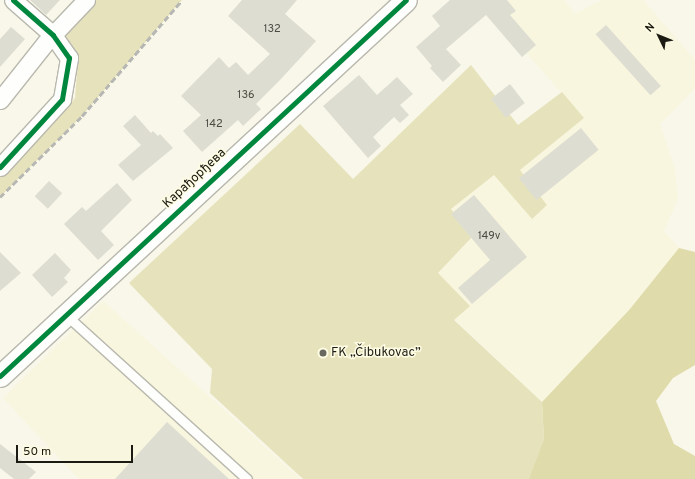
<!DOCTYPE html>
<meta charset="utf-8">
<style>
body{margin:0}
#map{position:relative;width:695px;height:479px;overflow:hidden;background:#f8f7e9;font-family:Overpass,sans-serif}
div>[style]{position:absolute}
.built>*{inset:0;background:#f8f6de}
.green>*{inset:0;background:#e6e3bc}
.forest>*{inset:0;background:#e0dbab}
.building>*{inset:0;background:#deddd2;transform-origin:0 0}
.roads{filter:drop-shadow(1px 0 #b9b8ae) drop-shadow(-1px 0 #b9b8ae) drop-shadow(0 1px #b9b8ae) drop-shadow(0 -1px #b9b8ae)}
.service>*{height:9px;margin:-4.5px;padding:0 4.5px;transform-origin:4.5px;border-radius:4.5px;background:#fefefc}
.minor>*{height:17px;margin:-8.5px;padding:0 8.5px;transform-origin:8.5px;border-radius:8.5px;background:#fefefc}
.tertiary>*{height:21px;margin:-10.5px;padding:0 10.5px;transform-origin:10.5px;border-radius:10.5px;background:#fefefc}
.rail>*{height:3px;margin-top:-1.5px;transform-origin:0;background:repeating-linear-gradient(90deg,#b7b7b3 0 6px,transparent 0 9px)}
.cycleway>*{height:5px;margin:-2.5px;padding:0 2.5px;transform-origin:2.5px;border-radius:2.5px;background:#00873e}
.dots>*{width:11px;height:11px;translate:-50% -50%;box-sizing:border-box;border:2px solid #fefce3;border-radius:50%}
span{translate:-50% -50%;white-space:nowrap;text-align:center;line-height:1.15;-webkit-text-stroke:3px #fefce3;paint-order:stroke}
.number-label{font-size:11px;color:#4c4c43}
.number-label span{-webkit-text-stroke-width:0}
.street-label{font-size:13px;color:#1c1b13}
.poi-label{font-size:13px;color:#1c1b13}
.left{translate:0 -50%;text-align:left}
.north{position:absolute;left:639px;top:16px;width:40px;height:40px;-webkit-text-stroke:3px #fefce3;paint-order:stroke;rotate:313deg;font-size:11px;font-weight:700;line-height:16px;text-align:center;color:#1c1b13}
.north::after{content:'';display:block;margin:auto;width:14px;height:18px;background:#1c1b13;clip-path:polygon(50% 0,100% 100%,50% 72%,0 100%)}
.scale{position:absolute;left:16px;top:445px;width:117px;height:18px;box-sizing:border-box;border:2px solid #1c1b13;border-top:0;padding-left:5px;font-size:12px;line-height:14px;white-space:nowrap;color:#1c1b13;-webkit-text-stroke:3px #fefce3;paint-order:stroke}
</style>
<div id="map">
<div class="built">
<div style="clip-path:polygon(479px 0,564px 0,575px 14px,602px 0,643px 0,695px 60px,695px 88px,660px 124px,674px 166px,678px 198px,664px 231px,679px 248px,630px 309px,542px 402px,454px 319px,438px 273px,473px 237px,451px 209px,494px 175px,532px 219px,547px 205px,520px 170px,584px 118px)"></div>
<div style="clip-path:polygon(103px 301px,301px 479px,79px 479px,3px 398px)"></div>
</div>
<div class="green">
<div style="clip-path:polygon(86px 0,182px 0,82px 116px,0 197px,0 176px,18px 160px,75px 98px,78px 58px,70px 46px,53px 35px)"></div>
<div style="clip-path:polygon(471px 65px,518px 125px,562px 92px,584px 118px,520px 170px,547px 205px,532px 219px,494px 175px,451px 209px,473px 236px,438px 273px,470px 306px,454px 320px,542px 402px,544px 439px,532px 474px,529px 479px,303px 479px,210px 393px,212px 369px,129px 283px,300px 124px,353px 179px)"></div>
</div>
<div class="forest">
<div style="clip-path:polygon(679px 248px,695px 252px,695px 365px,673px 378px,656px 401px,674px 444px,695px 456px,695px 479px,529px 479px,544px 439px,542px 402px,630px 309px)"></div>
</div>
<div class="building">
<div style="clip-path:polygon(30px 0,60px 0,46px 15px)"></div>
<div style="clip-path:polygon(242px 0,297px 0,285px 14px,316px 41px,280px 80px,256px 104px,261px 109px,243px 126px,238px 120px,202px 152px,183px 131px,201px 115px,181px 96px,219px 57px,229px 68px,236px 62px,248px 75px,270px 54px,228px 16px)"></div>
<div style="clip-path:polygon(450px 0,507px 0,516px 11px,510px 15px,536px 45px,522px 57px,486px 15px,446px 49px,461px 65px,443px 82px,430px 68px,432px 66px,416px 47px,440px 26px,432px 16px)"></div>
<div style="left:606px;top:25px;width:82px;height:14px;rotate:48deg"></div>
<div style="clip-path:polygon(11px 27px,25px 39px,0 67px,0 39px)"></div>
<div style="clip-path:polygon(359px 75px,377px 95px,397px 77px,413px 94px,400px 105px,409px 115px,400px 123px,394px 117px,373px 137px,381px 146px,368px 158px,323px 106px)"></div>
<div style="left:510px;top:84px;width:24px;height:24px;rotate:52deg"></div>
<div style="clip-path:polygon(135px 115px,151px 133px,153px 131px,158px 136px,160px 134px,173px 148px,133px 181px,118px 165px,141px 145px,123px 126px)"></div>
<div style="left:581px;top:128px;width:28px;height:80px;rotate:51deg"></div>
<div style="left:49px;top:181px;width:18px;height:21px;rotate:43deg"></div>
<div style="clip-path:polygon(117px 183px,132px 200px,101px 231px,114px 245px,98px 260px,64px 224px,82px 207px,86px 211px)"></div>
<div style="clip-path:polygon(474px 195px,527px 257px,472px 304px,458px 288px,490px 260px,451px 214px)"></div>
<div style="clip-path:polygon(0 252px,21px 273px,0 291px)"></div>
<div style="clip-path:polygon(55px 253px,71px 270px,64px 278px,68px 282px,52px 297px,32px 275px)"></div>
<div style="clip-path:polygon(167px 422px,229px 479px,115px 479px)"></div>
<div style="clip-path:polygon(0 444px,36px 472px,29px 479px,14px 479px,0 468px)"></div>
</div>
<div class="roads">
<div class="service">
<div style="left:66px;top:315px;width:244px;rotate:42.2deg"></div>
</div>
<div class="minor">
<div style="left:0;top:100px;width:74px;rotate:-51.6deg"></div>
<div style="left:46px;top:42px;width:58px;rotate:-46.4deg"></div>
<div style="left:0;top:167px;width:92px;rotate:-47.6deg"></div>
<div style="left:62px;top:99px;width:42px;rotate:-80.3deg"></div>
<div style="left:69px;top:58px;width:28px;rotate:-125deg"></div>
<div style="left:53px;top:35px;width:53px;rotate:-138.8deg"></div>
</div>
<div class="tertiary">
<div style="left:0;top:376px;width:553px;rotate:-42.8deg"></div>
</div>
</div>
<div class="rail">
<div style="left:0;top:197px;width:115px;rotate:-44.6deg"></div>
<div style="left:82px;top:116px;width:153px;rotate:-49.2deg"></div>
</div>
<div class="cycleway">
<div style="left:0;top:167px;width:92px;rotate:-47.6deg"></div>
<div style="left:62px;top:99px;width:42px;rotate:-80.3deg"></div>
<div style="left:69px;top:58px;width:28px;rotate:-125deg"></div>
<div style="left:53px;top:35px;width:53px;rotate:-138.8deg"></div>
<div style="left:0;top:376px;width:553px;rotate:-42.8deg"></div>
</div>
<div class="dots">
<div style="left:323px;top:353px;background:#69685e"></div>
</div>
<div class="number-label">
<span style="left:272px;top:29px">132</span>
<span style="left:246px;top:95px">136</span>
<span style="left:214px;top:124px">142</span>
<span style="left:489px;top:236px">149v</span>
</div>
<div class="street-label">
<span style="left:195px;top:179px;rotate:-43deg">Карађорђева</span>
</div>
<div class="poi-label">
<span class="left" style="left:331px;top:353px">FK „Čibukovac”</span>
</div>
<div class="north">N</div>
<div class="scale">50 m</div>
</div>
